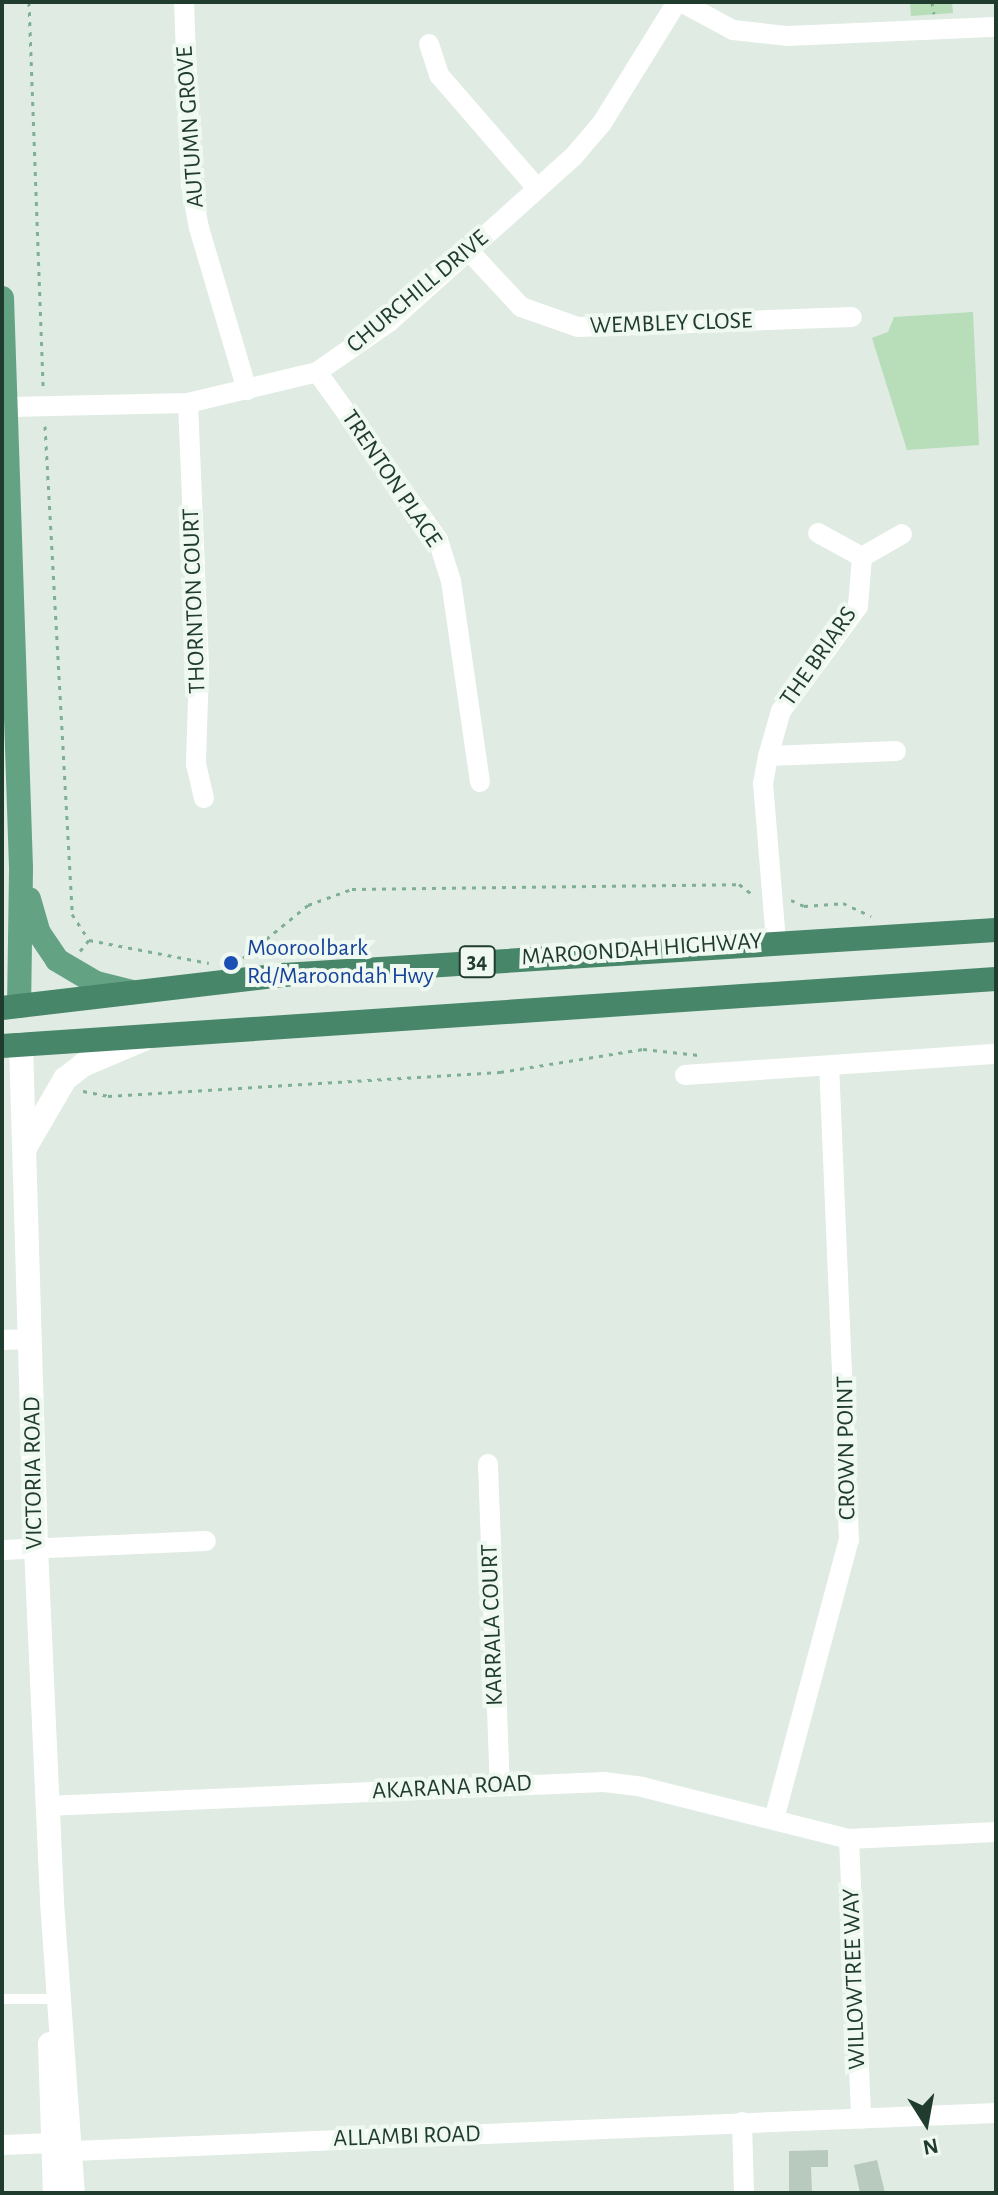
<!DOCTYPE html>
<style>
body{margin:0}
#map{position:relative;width:998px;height:2195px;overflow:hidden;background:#dfebe3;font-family:"Alegreya Sans",sans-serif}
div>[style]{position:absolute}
.green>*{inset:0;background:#b7ddb9}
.building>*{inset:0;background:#b8c9be}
.path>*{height:3px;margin-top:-1.5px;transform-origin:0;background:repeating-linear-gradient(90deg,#7fb095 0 4px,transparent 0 10px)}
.service>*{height:10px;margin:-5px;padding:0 5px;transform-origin:5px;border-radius:5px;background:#fff}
.minor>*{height:20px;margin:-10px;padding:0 10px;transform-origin:10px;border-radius:10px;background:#fff}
.secondary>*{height:24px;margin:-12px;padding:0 12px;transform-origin:12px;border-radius:12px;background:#fff}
.primary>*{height:24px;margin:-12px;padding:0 12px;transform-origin:12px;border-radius:12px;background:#63a283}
.trunk>*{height:24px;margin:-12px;padding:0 12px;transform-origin:12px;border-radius:12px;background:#478668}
.dots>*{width:22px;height:22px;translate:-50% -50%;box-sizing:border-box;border:4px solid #f0f8f2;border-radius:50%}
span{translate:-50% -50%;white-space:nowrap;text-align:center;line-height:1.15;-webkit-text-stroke:8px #f0f8f2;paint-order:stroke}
.shield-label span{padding:2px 6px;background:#f0f8f2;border:2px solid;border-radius:6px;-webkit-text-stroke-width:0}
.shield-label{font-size:22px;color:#203c2e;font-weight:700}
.street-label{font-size:24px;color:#203c2e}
.transit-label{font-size:24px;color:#164399}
.left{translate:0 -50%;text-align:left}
.frame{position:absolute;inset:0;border:4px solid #203c2e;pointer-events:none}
.north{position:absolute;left:886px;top:2083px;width:80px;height:80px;-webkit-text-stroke:6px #f0f8f2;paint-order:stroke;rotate:169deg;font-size:22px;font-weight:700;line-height:32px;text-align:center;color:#203c2e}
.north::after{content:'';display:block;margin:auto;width:28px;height:36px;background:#203c2e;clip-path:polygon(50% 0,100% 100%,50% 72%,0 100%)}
</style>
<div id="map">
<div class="green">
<div style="clip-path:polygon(910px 2px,952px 2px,953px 13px,911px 16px)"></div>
<div style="clip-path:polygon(973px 312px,979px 445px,907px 450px,872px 338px,888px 332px,894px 317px)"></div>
</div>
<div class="building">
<div style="clip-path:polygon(828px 2150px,828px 2167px,811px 2167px,812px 2193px,789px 2193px,789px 2151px)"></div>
<div style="clip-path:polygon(877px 2160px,885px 2193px,860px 2193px,854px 2165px)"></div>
</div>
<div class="path">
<div style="left:29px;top:2px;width:384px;rotate:87.9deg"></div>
<div style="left:932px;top:2px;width:12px;rotate:81deg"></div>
<div style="left:45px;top:426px;width:489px;rotate:86.8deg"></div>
<div style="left:72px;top:914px;width:31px;rotate:57deg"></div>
<div style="left:791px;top:900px;width:14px;rotate:25deg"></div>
<div style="left:804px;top:906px;width:39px;rotate:-4deg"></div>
<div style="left:843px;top:903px;width:31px;rotate:25deg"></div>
<div style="left:80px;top:951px;width:14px;rotate:-51deg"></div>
<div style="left:89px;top:940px;width:122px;rotate:10.9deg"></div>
<div style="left:243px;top:958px;width:84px;rotate:-39.2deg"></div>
<div style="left:308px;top:905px;width:47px;rotate:-20deg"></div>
<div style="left:352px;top:889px;width:387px;rotate:-0.7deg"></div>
<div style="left:739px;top:884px;width:18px;rotate:38deg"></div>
<div style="left:83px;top:1091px;width:25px;rotate:11deg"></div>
<div style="left:108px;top:1096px;width:393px;rotate:-3.5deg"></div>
<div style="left:500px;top:1072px;width:145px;rotate:-9.1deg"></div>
<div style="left:643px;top:1049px;width:56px;rotate:6.1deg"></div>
</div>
<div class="service">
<div style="left:2px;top:1999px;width:47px"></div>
</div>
<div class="minor">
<div style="left:184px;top:2px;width:183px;rotate:87.8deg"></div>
<div style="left:191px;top:185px;width:44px;rotate:79.5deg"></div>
<div style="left:199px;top:228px;width:169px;rotate:73.5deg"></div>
<div style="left:681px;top:2px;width:59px;rotate:28.3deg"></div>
<div style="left:733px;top:30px;width:54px;rotate:6.3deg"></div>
<div style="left:787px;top:36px;width:209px;rotate:-2.5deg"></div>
<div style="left:429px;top:44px;width:33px;rotate:72deg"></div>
<div style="left:439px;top:75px;width:150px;rotate:49.1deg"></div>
<div style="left:469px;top:251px;width:76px;rotate:47.1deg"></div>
<div style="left:521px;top:307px;width:60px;rotate:19.3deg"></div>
<div style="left:578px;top:327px;width:274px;rotate:-2.1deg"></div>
<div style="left:317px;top:372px;width:207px;rotate:54.2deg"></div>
<div style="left:438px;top:540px;width:43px;rotate:72.4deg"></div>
<div style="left:451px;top:581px;width:203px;rotate:81.8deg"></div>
<div style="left:188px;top:403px;width:263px;rotate:87.6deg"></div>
<div style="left:199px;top:666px;width:98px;rotate:91.8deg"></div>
<div style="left:196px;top:764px;width:35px;rotate:77deg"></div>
<div style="left:8px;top:407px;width:180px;rotate:-1.3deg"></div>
<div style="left:188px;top:403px;width:133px;rotate:-13.5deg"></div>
<div style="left:317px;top:372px;width:88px;rotate:-34.8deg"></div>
<div style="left:389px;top:322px;width:247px;rotate:-41.9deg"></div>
<div style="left:573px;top:157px;width:45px;rotate:-49.5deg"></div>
<div style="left:602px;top:123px;width:142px;rotate:-58.2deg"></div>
<div style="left:862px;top:557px;width:46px;rotate:-29.9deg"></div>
<div style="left:768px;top:756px;width:128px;rotate:-2.2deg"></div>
<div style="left:776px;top:941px;width:158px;rotate:-94.7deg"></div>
<div style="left:763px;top:784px;width:28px;rotate:-80deg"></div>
<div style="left:768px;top:756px;width:47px;rotate:-73.9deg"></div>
<div style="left:781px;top:711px;width:130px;rotate:-53.7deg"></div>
<div style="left:858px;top:606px;width:49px;rotate:-85.3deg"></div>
<div style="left:862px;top:557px;width:50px;rotate:-151.4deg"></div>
<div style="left:685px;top:1075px;width:312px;rotate:-3.9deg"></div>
<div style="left:2px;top:1340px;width:29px;rotate:-2deg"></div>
<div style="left:488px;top:1464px;width:322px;rotate:87.9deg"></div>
<div style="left:2px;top:1550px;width:204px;rotate:-2.5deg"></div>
<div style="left:47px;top:1806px;width:558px;rotate:-2.47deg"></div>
<div style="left:604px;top:1782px;width:38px;rotate:7deg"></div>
<div style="left:642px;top:1787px;width:213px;rotate:14.1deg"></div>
<div style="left:849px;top:1839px;width:147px;rotate:-2.7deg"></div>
<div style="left:774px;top:1819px;width:289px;rotate:-75deg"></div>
<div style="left:849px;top:1540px;width:473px;rotate:-92.4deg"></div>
<div style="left:849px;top:1839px;width:280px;rotate:87.5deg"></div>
<div style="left:742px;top:2122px;width:71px;rotate:88.4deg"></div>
<div style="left:2px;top:2145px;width:51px;rotate:-2.2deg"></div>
<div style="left:73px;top:2151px;width:924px;rotate:-2.36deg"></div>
</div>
<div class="secondary">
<div style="left:21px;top:1044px;width:504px;rotate:88.3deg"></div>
<div style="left:36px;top:1548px;width:354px;rotate:87.4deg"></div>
<div style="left:52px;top:1902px;width:292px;rotate:85.9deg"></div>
<div style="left:26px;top:1146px;width:78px;rotate:-59.8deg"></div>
<div style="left:65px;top:1079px;width:23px;rotate:-38deg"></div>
<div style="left:83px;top:1065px;width:66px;rotate:-23.1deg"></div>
<div style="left:50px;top:2044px;width:149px;rotate:88.1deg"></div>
</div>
<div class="primary">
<div style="left:2px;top:298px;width:571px;rotate:88.09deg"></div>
<div style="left:21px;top:869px;width:137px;rotate:90.8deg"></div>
<div style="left:29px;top:899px;width:35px;rotate:74deg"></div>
<div style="left:39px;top:933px;width:32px;rotate:56deg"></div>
<div style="left:57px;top:960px;width:45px;rotate:30.5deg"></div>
<div style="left:96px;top:983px;width:37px;rotate:14deg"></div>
</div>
<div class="trunk">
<div style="left:2px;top:1008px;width:284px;rotate:-6.7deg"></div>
<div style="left:284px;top:975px;width:713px;rotate:-3.62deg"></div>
<div style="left:2px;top:1046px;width:996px;rotate:-3.86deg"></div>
</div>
<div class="dots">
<div style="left:231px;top:963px;background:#1a4fb4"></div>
</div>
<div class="shield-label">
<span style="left:477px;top:962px">34</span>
</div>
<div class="street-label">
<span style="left:191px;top:127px;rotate:-94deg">AUTUMN GROVE</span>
<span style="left:418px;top:292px;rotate:-40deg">CHURCHILL DRIVE</span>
<span style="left:671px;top:324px;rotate:-2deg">WEMBLEY CLOSE</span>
<span style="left:391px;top:479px;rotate:56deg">TRENTON PLACE</span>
<span style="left:195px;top:601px;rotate:-92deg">THORNTON COURT</span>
<span style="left:819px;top:657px;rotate:-55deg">THE BRIARS</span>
<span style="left:642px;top:950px;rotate:-4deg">MAROONDAH HIGHWAY</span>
<span style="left:847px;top:1448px;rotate:-91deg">CROWN POINT</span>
<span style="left:34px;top:1473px;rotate:-91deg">VICTORIA ROAD</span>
<span style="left:493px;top:1625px;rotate:-92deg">KARRALA COURT</span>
<span style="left:452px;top:1788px;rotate:-3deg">AKARANA ROAD</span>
<span style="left:855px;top:1979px;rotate:-92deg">WILLOWTREE WAY</span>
<span style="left:407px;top:2137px;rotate:-2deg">ALLAMBI ROAD</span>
</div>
<div class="transit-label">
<span class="left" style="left:247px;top:963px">Mooroolbark<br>Rd/Maroondah Hwy</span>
</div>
<div class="frame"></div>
<div class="north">N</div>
</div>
